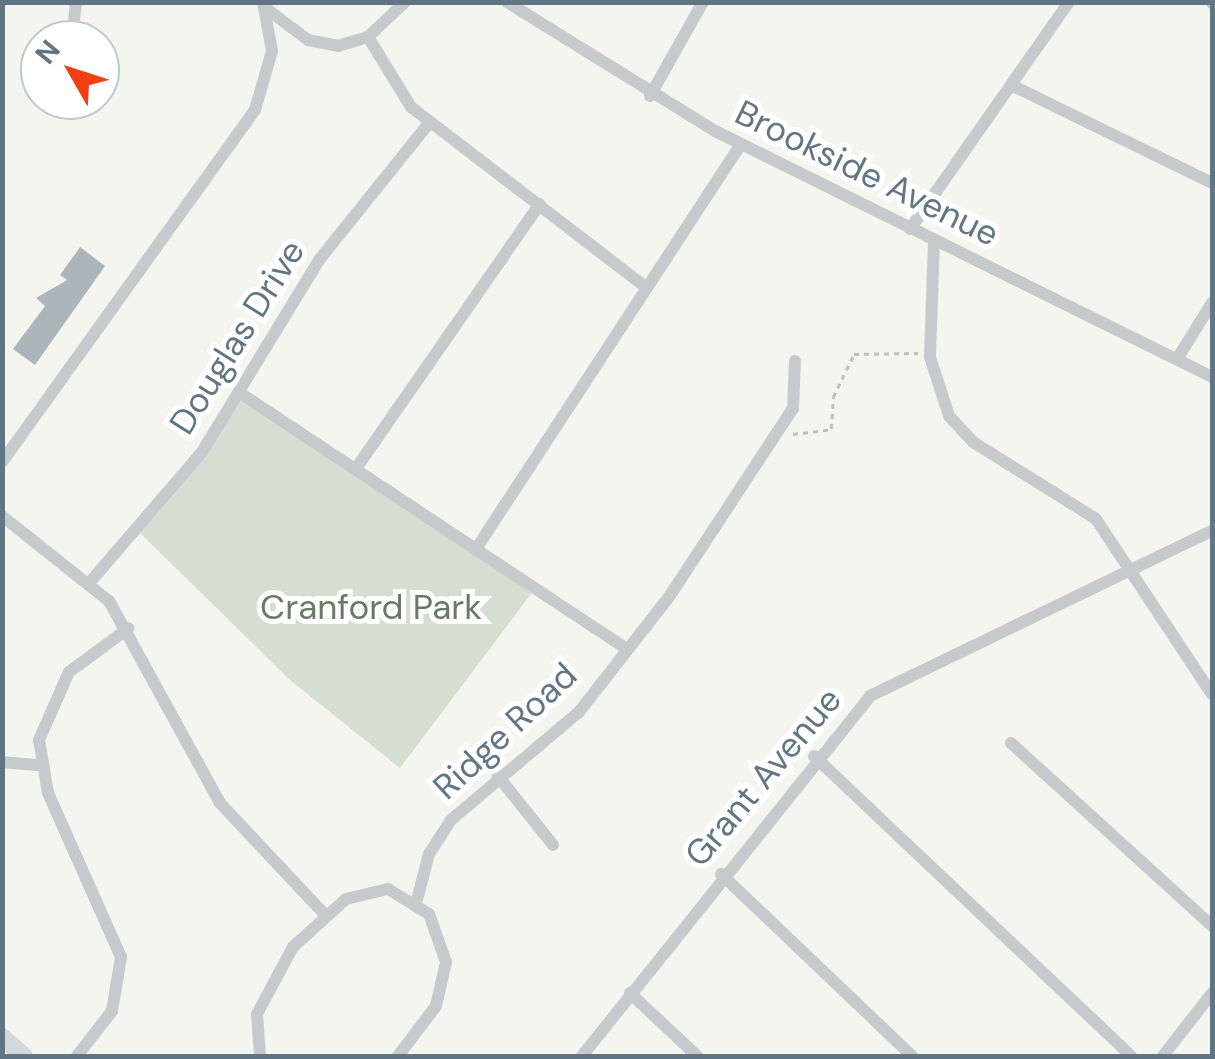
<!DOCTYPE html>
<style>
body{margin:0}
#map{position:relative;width:1215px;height:1059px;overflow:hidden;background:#f5f5f0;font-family:"DM Sans",sans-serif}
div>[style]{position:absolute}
.green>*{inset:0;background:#d6ddd1}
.building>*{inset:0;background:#acb5b9}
.path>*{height:2.5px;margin-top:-1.25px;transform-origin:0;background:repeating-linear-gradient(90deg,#bdc0c2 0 5px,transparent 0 10px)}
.minor>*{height:12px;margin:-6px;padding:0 6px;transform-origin:6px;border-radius:6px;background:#c7cacd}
.secondary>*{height:18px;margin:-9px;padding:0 9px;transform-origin:9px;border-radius:9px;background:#d2d9dc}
span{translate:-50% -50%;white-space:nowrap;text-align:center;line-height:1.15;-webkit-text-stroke:10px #fff;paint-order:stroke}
.street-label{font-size:35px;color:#617684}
.park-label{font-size:35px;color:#677b61}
.frame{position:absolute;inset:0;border:5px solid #617684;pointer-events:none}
.north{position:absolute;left:20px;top:20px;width:100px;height:100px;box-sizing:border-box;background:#fff;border:2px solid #c0c8ce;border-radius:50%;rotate:309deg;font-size:28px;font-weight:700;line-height:40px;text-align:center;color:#617684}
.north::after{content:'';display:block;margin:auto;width:35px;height:45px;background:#f24014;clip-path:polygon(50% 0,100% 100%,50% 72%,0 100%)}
</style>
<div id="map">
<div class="green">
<div style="clip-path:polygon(240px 393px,534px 590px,400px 768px,290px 680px,137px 530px)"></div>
</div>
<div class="building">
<div style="clip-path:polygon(80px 247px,105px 266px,35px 365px,13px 349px,45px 306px,36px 298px,67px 280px,60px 275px)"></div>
</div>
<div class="path">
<div style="left:793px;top:434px;width:38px;rotate:-7deg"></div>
<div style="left:831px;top:429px;width:32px;rotate:-86deg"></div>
<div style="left:833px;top:397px;width:48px;rotate:-64deg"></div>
<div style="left:854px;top:354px;width:64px;rotate:-0.9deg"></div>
</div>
<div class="minor">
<div style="left:507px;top:2px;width:245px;rotate:31.8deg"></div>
<div style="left:715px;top:131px;width:555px;rotate:26.33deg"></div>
<div style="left:1212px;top:2px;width:1px;rotate:90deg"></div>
<div style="left:267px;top:9px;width:51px;rotate:37.1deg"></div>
<div style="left:308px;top:40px;width:31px;rotate:11deg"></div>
<div style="left:338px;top:46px;width:31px;rotate:-17deg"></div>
<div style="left:368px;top:37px;width:51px;rotate:-43.4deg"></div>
<div style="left:368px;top:37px;width:82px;rotate:58.4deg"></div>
<div style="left:411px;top:107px;width:297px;rotate:37.5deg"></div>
<div style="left:72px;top:40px;width:38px;rotate:-84deg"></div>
<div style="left:1011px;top:85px;width:224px;rotate:26deg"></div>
<div style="left:650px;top:96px;width:108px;rotate:-60.6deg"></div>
<div style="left:910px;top:229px;width:277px;rotate:-55deg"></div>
<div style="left:934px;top:241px;width:116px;rotate:92deg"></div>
<div style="left:930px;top:357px;width:62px;rotate:72.1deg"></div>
<div style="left:949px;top:416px;width:35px;rotate:47deg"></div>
<div style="left:973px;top:442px;width:145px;rotate:32deg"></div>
<div style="left:1096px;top:519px;width:210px;rotate:56.5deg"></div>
<div style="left:1177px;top:359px;width:66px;rotate:-58deg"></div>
<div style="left:240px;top:393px;width:464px;rotate:33.5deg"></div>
<div style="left:2px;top:462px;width:433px;rotate:-54.3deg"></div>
<div style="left:255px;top:110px;width:61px;rotate:-73.9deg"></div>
<div style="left:272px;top:51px;width:50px;rotate:-100.4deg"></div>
<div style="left:357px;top:467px;width:320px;rotate:-55.2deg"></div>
<div style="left:2px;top:516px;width:137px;rotate:38.5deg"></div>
<div style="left:109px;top:601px;width:230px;rotate:61.2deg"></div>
<div style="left:220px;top:803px;width:154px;rotate:46.8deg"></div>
<div style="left:476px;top:549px;width:484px;rotate:-56.8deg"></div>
<div style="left:91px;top:581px;width:170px;rotate:-49.3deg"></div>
<div style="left:202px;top:452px;width:225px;rotate:-58.6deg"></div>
<div style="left:319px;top:260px;width:177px;rotate:-51.2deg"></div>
<div style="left:1011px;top:743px;width:272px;rotate:42.3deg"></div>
<div style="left:814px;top:756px;width:436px;rotate:43.4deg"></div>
<div style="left:2px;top:762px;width:37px;rotate:5deg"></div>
<div style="left:498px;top:776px;width:88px;rotate:51.4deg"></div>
<div style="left:721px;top:874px;width:264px;rotate:43.6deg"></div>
<div style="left:417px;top:900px;width:48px;rotate:-75.4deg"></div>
<div style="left:429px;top:854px;width:40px;rotate:-57.1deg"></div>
<div style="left:451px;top:820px;width:167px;rotate:-40.2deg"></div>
<div style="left:579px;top:712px;width:146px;rotate:-52deg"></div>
<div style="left:669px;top:597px;width:226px;rotate:-56.7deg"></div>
<div style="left:793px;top:408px;width:47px;rotate:-87.6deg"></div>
<div style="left:630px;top:993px;width:92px;rotate:43.2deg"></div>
<div style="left:77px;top:1056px;width:57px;rotate:-52.1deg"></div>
<div style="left:112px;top:1011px;width:55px;rotate:-80.5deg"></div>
<div style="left:121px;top:957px;width:180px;rotate:-114deg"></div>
<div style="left:48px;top:793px;width:54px;rotate:-99.6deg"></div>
<div style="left:39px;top:740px;width:74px;rotate:-66.2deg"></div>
<div style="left:69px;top:672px;width:74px;rotate:-36.3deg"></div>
<div style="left:260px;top:1056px;width:42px;rotate:-94.1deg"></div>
<div style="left:257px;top:1014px;width:76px;rotate:-61.8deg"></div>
<div style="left:293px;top:947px;width:72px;rotate:-42.2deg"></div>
<div style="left:346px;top:899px;width:43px;rotate:-13.4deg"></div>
<div style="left:388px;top:889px;width:48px;rotate:31.4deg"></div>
<div style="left:429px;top:914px;width:51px;rotate:70.5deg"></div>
<div style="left:446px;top:962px;width:45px;rotate:102.8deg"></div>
<div style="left:436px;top:1006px;width:63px;rotate:127.2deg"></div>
<div style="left:582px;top:1056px;width:461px;rotate:-51.3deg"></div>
<div style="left:870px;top:696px;width:380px;rotate:-25.8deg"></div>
<div style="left:1163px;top:1056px;width:80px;rotate:-52.1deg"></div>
</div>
<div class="secondary">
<div style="left:2px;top:1037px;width:29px;rotate:41deg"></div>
</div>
<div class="street-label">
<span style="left:867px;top:173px;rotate:26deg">Brookside Avenue</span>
<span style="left:237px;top:337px;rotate:-58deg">Douglas Drive</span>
<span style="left:505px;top:731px;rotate:-43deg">Ridge Road</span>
<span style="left:763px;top:777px;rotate:-50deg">Grant Avenue</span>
</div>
<div class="park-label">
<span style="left:371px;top:607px">Cranford Park</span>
</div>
<div class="frame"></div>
<div class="north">N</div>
</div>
